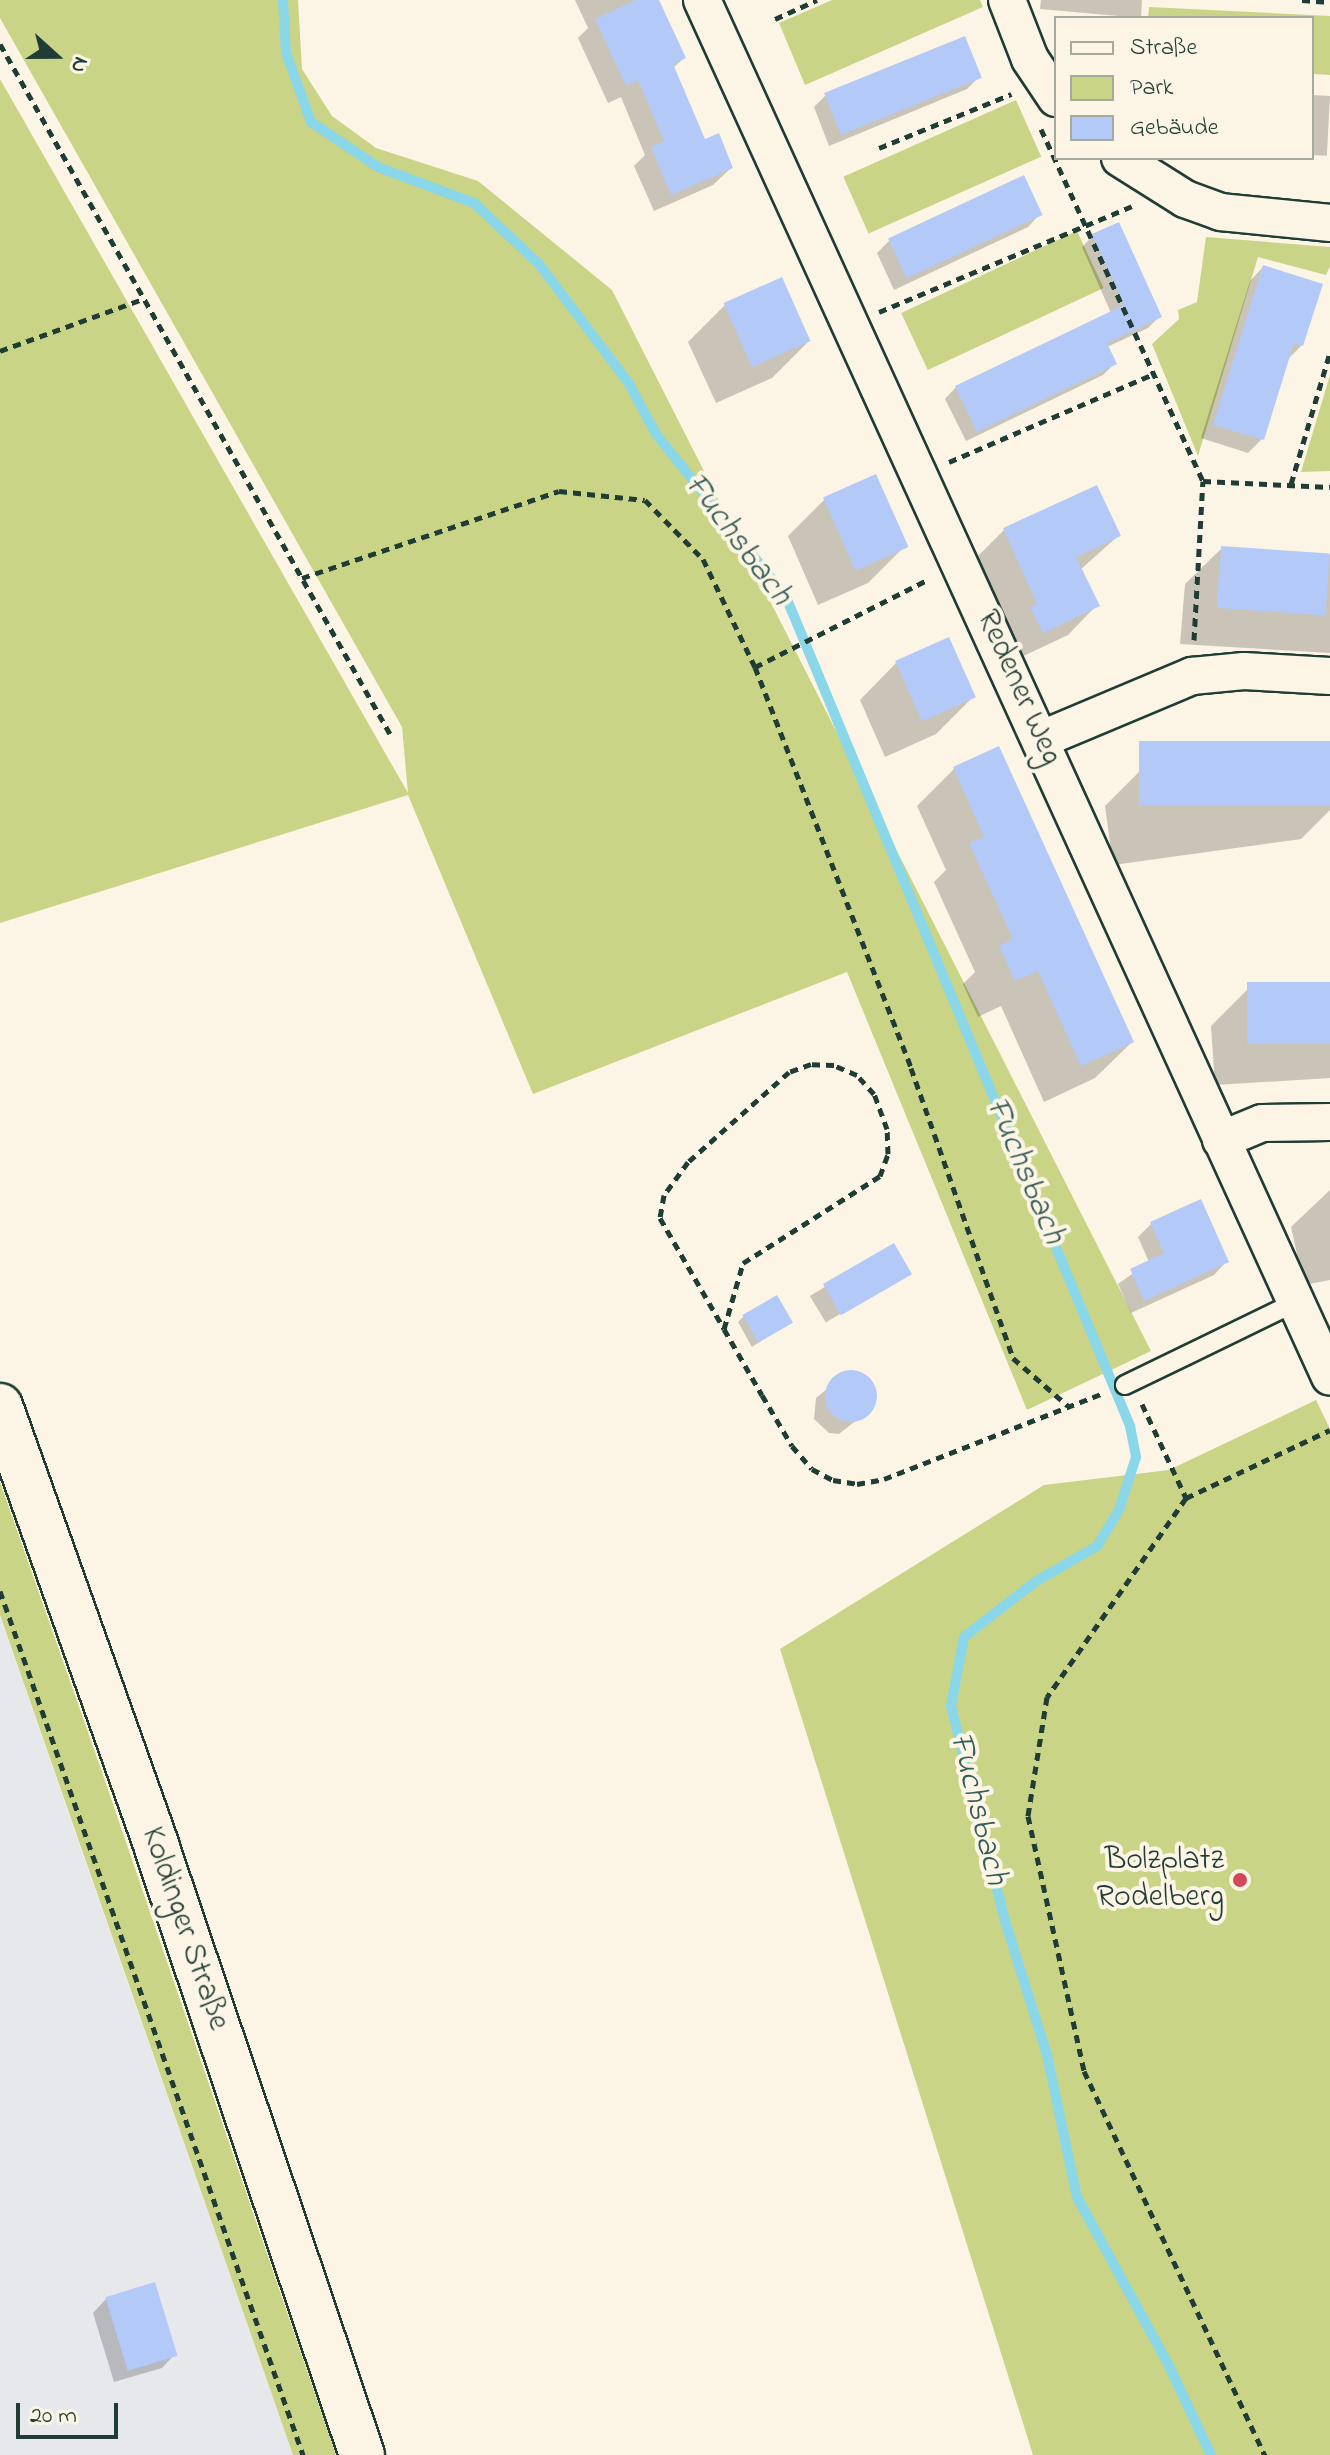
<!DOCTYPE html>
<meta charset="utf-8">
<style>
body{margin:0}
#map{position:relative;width:1330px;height:2455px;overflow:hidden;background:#fcf5e5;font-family:"Indie Flower",sans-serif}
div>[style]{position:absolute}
.built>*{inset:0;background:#e6e8eb}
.green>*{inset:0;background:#c9d487;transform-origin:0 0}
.shadow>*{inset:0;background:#0003;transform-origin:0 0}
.stream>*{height:10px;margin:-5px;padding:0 5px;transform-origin:5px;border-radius:5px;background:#8ad7e9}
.building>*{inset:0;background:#b3caf9;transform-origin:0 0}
.round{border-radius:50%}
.path>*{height:5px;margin-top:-2.5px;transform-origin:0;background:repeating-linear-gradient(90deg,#1f3d34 0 8px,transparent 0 14px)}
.roads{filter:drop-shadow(2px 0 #1f3d34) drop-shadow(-2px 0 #1f3d34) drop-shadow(0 2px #1f3d34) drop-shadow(0 -2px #1f3d34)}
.lane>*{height:18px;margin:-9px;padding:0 9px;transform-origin:9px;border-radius:9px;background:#fcf5e5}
.street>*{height:36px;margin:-18px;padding:0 18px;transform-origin:18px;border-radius:18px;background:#fcf5e5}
.secondary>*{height:44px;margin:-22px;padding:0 22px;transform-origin:22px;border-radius:22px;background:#fcf5e5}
.dots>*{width:22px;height:22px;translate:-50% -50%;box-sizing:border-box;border:4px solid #fcf5e5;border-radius:50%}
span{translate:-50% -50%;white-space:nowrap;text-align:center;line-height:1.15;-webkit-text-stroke:8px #fcf5e5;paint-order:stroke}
.street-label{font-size:32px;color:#1f3d34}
.poi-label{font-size:32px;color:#1f3d34}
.right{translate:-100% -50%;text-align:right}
.water-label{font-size:34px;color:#345c58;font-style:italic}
.legend{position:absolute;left:1054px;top:16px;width:260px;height:144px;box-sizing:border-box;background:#fcf5e5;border:2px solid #a4ab9e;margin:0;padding:10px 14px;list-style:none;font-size:24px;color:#1f3d34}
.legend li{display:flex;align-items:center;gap:16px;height:40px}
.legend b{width:40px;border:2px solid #a4ab9e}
.north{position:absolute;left:16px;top:16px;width:80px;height:80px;-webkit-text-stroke:6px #fcf5e5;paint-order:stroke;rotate:111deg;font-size:22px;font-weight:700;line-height:32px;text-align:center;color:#1f3d34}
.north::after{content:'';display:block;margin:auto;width:28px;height:36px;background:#1f3d34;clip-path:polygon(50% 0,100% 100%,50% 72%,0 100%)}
.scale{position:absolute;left:16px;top:2403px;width:102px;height:36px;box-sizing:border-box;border:4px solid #1f3d34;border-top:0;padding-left:10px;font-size:24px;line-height:28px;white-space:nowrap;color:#1f3d34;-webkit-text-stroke:6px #fcf5e5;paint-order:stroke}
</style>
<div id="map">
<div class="built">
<div style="clip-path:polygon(0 1616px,69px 1815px,293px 2455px,0 2455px)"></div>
</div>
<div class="green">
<div style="clip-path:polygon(0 0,298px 0,302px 69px,332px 116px,376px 148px,478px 181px,612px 290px,1151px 1351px,1027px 1410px,847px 972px,533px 1094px,408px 795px,0 923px,0 79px,408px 793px,402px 727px,0 18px)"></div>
<div style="clip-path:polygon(832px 0,980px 0,983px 7px,805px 85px,779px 23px)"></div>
<div style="clip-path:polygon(1149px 7px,1330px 16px,1330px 75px,1312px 74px,1312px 18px,1148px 18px)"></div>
<div style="left:1016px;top:100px;width:62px;height:189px;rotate:66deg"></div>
<div style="left:1077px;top:231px;width:63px;height:194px;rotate:65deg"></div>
<div style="clip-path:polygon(1206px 237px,1330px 247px,1330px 266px,1326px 275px,1258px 257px,1198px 456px,1152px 344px,1179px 319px,1178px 310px,1197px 302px)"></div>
<div style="clip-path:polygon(1330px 375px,1330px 471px,1301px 472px)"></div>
<div style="clip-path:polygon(1316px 1400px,1330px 1429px,1330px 2455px,1033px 2455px,780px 1649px,1044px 1485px,1169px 1470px)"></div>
<div style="clip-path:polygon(0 1482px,102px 1772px,336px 2455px,293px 2455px,0 1615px)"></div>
</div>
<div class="shadow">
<div style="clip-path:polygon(575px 0,657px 0,684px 58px,672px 69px,704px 142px,731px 168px,713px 185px,654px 211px,634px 166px,645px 155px,621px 97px,608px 103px,578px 38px,588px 28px)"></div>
<div style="clip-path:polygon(1041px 0,1142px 0,1141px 18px,1040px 9px)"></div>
<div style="clip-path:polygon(979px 77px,967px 89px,829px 146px,814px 107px,826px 95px)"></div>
<div style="left:1312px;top:95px;width:18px;height:60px;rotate:3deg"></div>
<div style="clip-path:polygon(1040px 214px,1028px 227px,894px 290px,877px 253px,889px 241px)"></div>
<div style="clip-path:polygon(1093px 236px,1159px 317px,1148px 328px,1107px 347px,1114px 364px,1103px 375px,966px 441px,945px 399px,956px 387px,1111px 313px,1082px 247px)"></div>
<div style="clip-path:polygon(1263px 267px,1302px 345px,1288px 359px,1262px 439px,1248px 453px,1201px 438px,1250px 281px)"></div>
<div style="clip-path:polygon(725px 305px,809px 341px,772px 378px,716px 403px,688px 342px)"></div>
<div style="clip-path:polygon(825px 499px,905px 546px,868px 583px,818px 605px,788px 536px)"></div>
<div style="clip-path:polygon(1004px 530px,1118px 536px,1080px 570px,1097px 605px,1068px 635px,1013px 661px,974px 560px)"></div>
<div style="clip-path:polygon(1222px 548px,1330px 555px,1330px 653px,1180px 644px,1185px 584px)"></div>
<div style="clip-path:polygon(896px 663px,973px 697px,936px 734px,885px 757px,860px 700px)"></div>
<div style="clip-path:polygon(1330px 743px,1330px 810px,1301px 839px,1113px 865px,1105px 806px,1142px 769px)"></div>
<div style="clip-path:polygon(998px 749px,1132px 1042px,1095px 1078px,1044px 1102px,1001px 1006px,978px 1017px,963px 984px,975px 972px,934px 882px,946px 870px,917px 806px,954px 769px)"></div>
<div style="clip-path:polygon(1330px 983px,1330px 1078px,1215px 1085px,1211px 1026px,1248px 989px)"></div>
<div style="clip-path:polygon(1330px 1190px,1330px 1280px,1304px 1285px,1291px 1227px)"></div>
<div style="clip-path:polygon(1151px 1224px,1227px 1261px,1214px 1275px,1131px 1313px,1118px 1284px,1149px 1262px,1138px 1237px)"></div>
<div style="left:893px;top:1246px;width:31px;height:97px;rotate:59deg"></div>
<div style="clip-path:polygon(744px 1316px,790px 1322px,752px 1347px,738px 1322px)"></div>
<div style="clip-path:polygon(848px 1372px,859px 1373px,873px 1387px,872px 1408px,839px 1434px,829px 1433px,814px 1419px,816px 1398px)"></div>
<div style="clip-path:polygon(106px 2299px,175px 2354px,162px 2368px,114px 2382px,93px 2313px)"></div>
</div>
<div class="stream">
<div style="left:283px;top:0;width:53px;rotate:86.8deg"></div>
<div style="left:286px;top:53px;width:73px;rotate:70.1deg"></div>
<div style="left:311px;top:122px;width:81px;rotate:33.9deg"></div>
<div style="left:378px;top:167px;width:103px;rotate:20.6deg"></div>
<div style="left:474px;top:203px;width:89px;rotate:43.2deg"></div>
<div style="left:539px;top:264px;width:148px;rotate:53deg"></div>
<div style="left:628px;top:382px;width:59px;rotate:61.7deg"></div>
<div style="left:656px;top:434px;width:208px;rotate:51.4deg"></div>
<div style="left:786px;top:597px;width:898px;rotate:67.46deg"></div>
<div style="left:1130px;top:1426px;width:32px;rotate:79deg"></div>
<div style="left:1136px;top:1457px;width:56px;rotate:107.8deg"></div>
<div style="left:1119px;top:1510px;width:42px;rotate:121.4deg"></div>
<div style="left:1097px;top:1546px;width:72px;rotate:149.9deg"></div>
<div style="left:1035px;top:1582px;width:90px;rotate:142.2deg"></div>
<div style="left:964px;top:1637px;width:70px;rotate:100.7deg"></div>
<div style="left:951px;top:1706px;width:222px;rotate:75.9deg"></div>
<div style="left:1005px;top:1921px;width:140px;rotate:72.6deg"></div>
<div style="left:1047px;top:2055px;width:145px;rotate:78.1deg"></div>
<div style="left:1077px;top:2197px;width:190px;rotate:61.4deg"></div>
<div style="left:1168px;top:2364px;width:101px;rotate:64.7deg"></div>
</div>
<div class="building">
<div style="clip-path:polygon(636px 0,659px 0,686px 58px,673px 64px,705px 139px,719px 133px,733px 168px,671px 195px,651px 147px,664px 141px,638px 80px,626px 86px,595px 19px)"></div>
<div style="left:965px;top:36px;width:45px;height:152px;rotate:68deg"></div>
<div style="left:1024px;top:175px;width:44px;height:150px;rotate:65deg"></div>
<div style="clip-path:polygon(1119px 222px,1162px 317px,1107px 343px,1117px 364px,977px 432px,955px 386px,1124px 305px,1092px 234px)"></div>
<div style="clip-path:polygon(1263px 265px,1323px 284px,1303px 346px,1294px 343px,1264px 440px,1213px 425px)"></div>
<div style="left:782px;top:277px;width:70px;height:64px;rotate:66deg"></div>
<div style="left:876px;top:474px;width:80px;height:58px;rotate:66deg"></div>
<div style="clip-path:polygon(1097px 485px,1121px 536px,1076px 557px,1100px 606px,1043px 633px,1030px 607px,1037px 604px,1003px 528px)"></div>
<div style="left:1221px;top:546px;width:109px;height:62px;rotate:4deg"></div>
<div style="left:949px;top:637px;width:66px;height:59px;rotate:66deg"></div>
<div style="left:1330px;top:741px;width:64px;height:191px;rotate:90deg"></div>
<div style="clip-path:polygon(999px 746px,1134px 1042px,1081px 1066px,1038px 971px,1015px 981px,999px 946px,1013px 939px,969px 843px,984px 837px,953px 767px)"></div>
<div style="left:1330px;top:982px;width:62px;height:83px;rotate:90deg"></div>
<div style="clip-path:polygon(1201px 1199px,1229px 1262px,1144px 1301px,1130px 1269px,1164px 1253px,1150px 1222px)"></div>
<div style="left:894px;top:1243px;width:36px;height:82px;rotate:60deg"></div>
<div style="left:777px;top:1295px;width:32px;height:40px;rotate:60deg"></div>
<div class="round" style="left:825px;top:1370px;width:52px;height:52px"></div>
<div style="left:155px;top:2282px;width:77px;height:52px;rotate:73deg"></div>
</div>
<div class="path">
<div style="left:1302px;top:0;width:28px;rotate:4deg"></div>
<div style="left:775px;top:19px;width:46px;rotate:-24.3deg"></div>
<div style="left:0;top:44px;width:793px;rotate:60.52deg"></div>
<div style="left:1041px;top:129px;width:387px;rotate:65.3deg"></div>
<div style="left:1203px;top:481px;width:127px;rotate:2.7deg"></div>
<div style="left:879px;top:148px;width:143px;rotate:-22.2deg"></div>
<div style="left:879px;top:312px;width:274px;rotate:-22.7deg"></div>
<div style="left:0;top:351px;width:152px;rotate:-20deg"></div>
<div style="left:949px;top:462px;width:222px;rotate:-23.3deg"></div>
<div style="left:1291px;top:484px;width:138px;rotate:-73.5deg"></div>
<div style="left:302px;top:578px;width:271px;rotate:-18.7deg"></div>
<div style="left:559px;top:491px;width:86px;rotate:6deg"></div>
<div style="left:645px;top:500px;width:83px;rotate:45.5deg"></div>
<div style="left:703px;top:559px;width:120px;rotate:64.3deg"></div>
<div style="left:755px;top:667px;width:430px;rotate:68.7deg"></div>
<div style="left:911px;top:1068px;width:307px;rotate:70.6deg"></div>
<div style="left:1013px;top:1358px;width:73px;rotate:41.1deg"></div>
<div style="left:1194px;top:640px;width:159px;rotate:-86.8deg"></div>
<div style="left:755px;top:667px;width:195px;rotate:-26.8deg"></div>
<div style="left:724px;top:1329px;width:69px;rotate:-73.9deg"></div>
<div style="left:743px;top:1263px;width:162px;rotate:-32.4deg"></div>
<div style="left:880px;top:1176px;width:23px;rotate:-70deg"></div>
<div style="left:888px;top:1154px;width:25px;rotate:-92deg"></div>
<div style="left:887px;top:1129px;width:37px;rotate:-110deg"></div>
<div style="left:874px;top:1094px;width:25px;rotate:-132deg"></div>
<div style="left:857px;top:1075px;width:25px;rotate:-157deg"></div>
<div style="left:834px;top:1065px;width:23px;rotate:-178deg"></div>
<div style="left:811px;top:1064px;width:23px;rotate:160deg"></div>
<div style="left:789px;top:1072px;width:135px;rotate:138.3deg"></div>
<div style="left:688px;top:1162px;width:41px;rotate:126deg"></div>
<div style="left:664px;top:1195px;width:23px;rotate:100deg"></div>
<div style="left:660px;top:1218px;width:128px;rotate:60deg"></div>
<div style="left:724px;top:1329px;width:76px;rotate:60.1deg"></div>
<div style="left:762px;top:1395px;width:59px;rotate:59.5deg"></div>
<div style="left:792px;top:1446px;width:30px;rotate:49deg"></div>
<div style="left:812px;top:1469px;width:24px;rotate:28deg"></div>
<div style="left:833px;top:1480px;width:24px;rotate:9deg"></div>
<div style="left:857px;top:1484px;width:27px;rotate:-10deg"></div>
<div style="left:884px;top:1479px;width:235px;rotate:-21.4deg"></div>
<div style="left:1142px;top:1404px;width:104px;rotate:64.9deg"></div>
<div style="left:1186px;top:1498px;width:159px;rotate:-25.3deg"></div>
<div style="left:1186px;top:1498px;width:243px;rotate:124.9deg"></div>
<div style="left:1047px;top:1697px;width:121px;rotate:99.1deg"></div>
<div style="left:1028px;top:1816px;width:261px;rotate:77.6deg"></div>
<div style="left:1084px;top:2071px;width:425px;rotate:64.8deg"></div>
<div style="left:0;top:1591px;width:916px;rotate:70.67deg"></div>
</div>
<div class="roads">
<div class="lane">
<div style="left:1125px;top:1385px;width:190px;rotate:-25.9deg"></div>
</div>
<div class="street">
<div style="left:702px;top:0;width:1513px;rotate:65.48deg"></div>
<div style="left:1007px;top:0;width:63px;rotate:68.7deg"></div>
<div style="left:1030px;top:59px;width:47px;rotate:56.3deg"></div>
<div style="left:1120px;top:158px;width:77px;rotate:32.2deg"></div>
<div style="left:1185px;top:199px;width:37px;rotate:20deg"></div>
<div style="left:1220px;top:212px;width:111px;rotate:5.7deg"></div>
<div style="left:1042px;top:739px;width:163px;rotate:-22.8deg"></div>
<div style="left:1192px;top:676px;width:52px;rotate:-5.5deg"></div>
<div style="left:1244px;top:671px;width:86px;rotate:3.3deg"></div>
<div style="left:1221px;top:1140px;width:44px;rotate:-22.5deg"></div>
<div style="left:1262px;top:1123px;width:68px;rotate:-0.8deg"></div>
</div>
<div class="secondary">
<div style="left:0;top:1406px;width:469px;rotate:70.4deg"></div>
<div style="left:157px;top:1848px;width:641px;rotate:71.34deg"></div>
</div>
</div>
<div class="dots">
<div style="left:1240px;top:1880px;background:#d1495b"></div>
</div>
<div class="street-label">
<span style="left:1018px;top:688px;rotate:66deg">Redener Weg</span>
<span style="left:184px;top:1929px;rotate:71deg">Koldinger Straße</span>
</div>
<div class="poi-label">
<span class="right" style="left:1224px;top:1880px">Bolzplatz<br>Rodelberg</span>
</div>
<div class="water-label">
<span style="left:737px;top:540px;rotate:53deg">Fuchsbach</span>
<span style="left:1024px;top:1171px;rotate:67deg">Fuchsbach</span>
<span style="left:977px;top:1809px;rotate:76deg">Fuchsbach</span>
</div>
<ul class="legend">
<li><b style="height:10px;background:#fcf5e5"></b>Straße</li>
<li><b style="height:22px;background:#c9d487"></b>Park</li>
<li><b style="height:22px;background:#b3caf9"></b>Gebäude</li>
</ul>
<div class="north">N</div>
<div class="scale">20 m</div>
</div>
